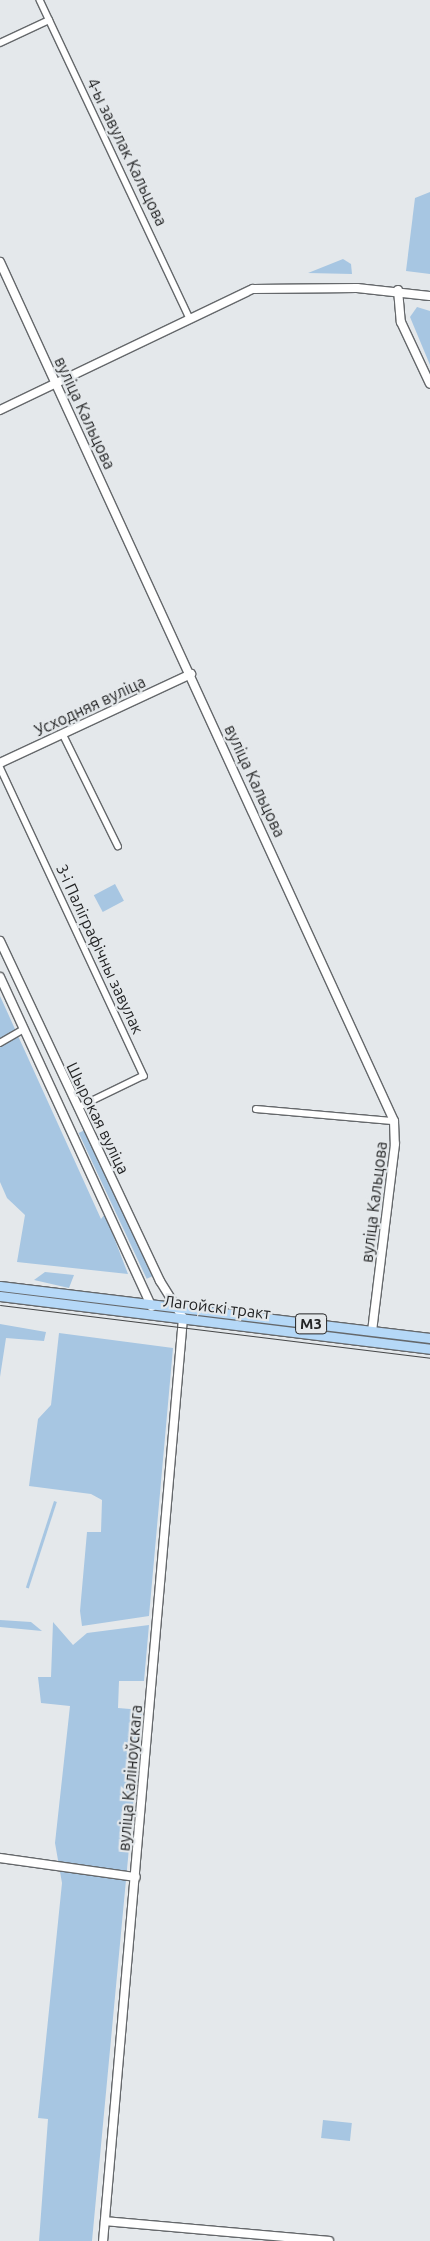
<!DOCTYPE html>
<meta charset="utf-8">
<style>
body{margin:0}
#map{position:relative;width:430px;height:2241px;overflow:hidden;background:#e4e8eb;font-family:Ubuntu,sans-serif}
div>[style]{position:absolute}
.green>*{inset:0;background:#a7c6e2;transform-origin:0 0}
.roads{filter:drop-shadow(1px 0 #65686b) drop-shadow(-1px 0 #65686b) drop-shadow(0 1px #65686b) drop-shadow(0 -1px #65686b)}
.street>*{height:5.5px;margin:-2.75px;padding:0 2.75px;transform-origin:2.75px;border-radius:2.75px;background:#fff}
.secondary>*{height:8px;margin:-4px;padding:0 4px;transform-origin:4px;border-radius:4px;background:#fff}
.primary>*{height:9px;margin:-4.5px;padding:0 4.5px;transform-origin:4.5px;border-radius:4.5px;background:#b5d8f7}
.tram>*{height:1px;margin:-0.5px;padding:0 0.5px;transform-origin:0.5px;border-radius:0.5px;background:#454748}
span{translate:-50% -50%;white-space:nowrap;text-align:center;line-height:1.15;-webkit-text-stroke:4.5px #e4e8eb;paint-order:stroke}
.shield-label span{padding:1px 4px;background:#e4e8eb;border:1px solid;border-radius:4px;-webkit-text-stroke-width:0}
.shield-label{font-size:15px;color:#222324;font-weight:700}
.street-label{font-size:16px;color:#222324}
</style>
<div id="map">
<div class="green">
<div style="clip-path:polygon(430px 192px,430px 274px,406px 271px,415px 198px)"></div>
<div style="clip-path:polygon(343px 259px,351px 264px,352px 274px,308px 273px)"></div>
<div style="clip-path:polygon(417px 307px,430px 311px,430px 365px,410px 317px)"></div>
<div style="left:115px;top:884px;width:19px;height:24px;rotate:62deg"></div>
<div style="clip-path:polygon(0 996px,101px 1219px,105px 1214px,128px 1274px,17px 1262px,25px 1215px,7px 1198px,0 1182px)"></div>
<div style="left:85px;top:1130px;width:161px;height:7px;rotate:65deg"></div>
<div style="clip-path:polygon(45px 1272px,74px 1275px,69px 1288px,34px 1280px)"></div>
<div style="clip-path:polygon(0 1324px,46px 1332px,44px 1341px,6px 1338px,0 1377px)"></div>
<div style="clip-path:polygon(59px 1333px,173px 1348px,149px 1616px,82px 1626px,80px 1611px,87px 1532px,101px 1532px,102px 1500px,91px 1494px,29px 1486px,38px 1419px,51px 1405px)"></div>
<div style="left:54px;top:1501px;width:3px;height:91px;rotate:18deg"></div>
<div style="clip-path:polygon(0 1620px,31px 1622px,42px 1631px,0 1627px)"></div>
<div style="clip-path:polygon(53px 1622px,73px 1645px,87px 1633px,149px 1625px,144px 1681px,119px 1681px,118px 1708px,142px 1710px,92px 2241px,39px 2241px,48px 2119px,38px 2118px,62px 1883px,55px 1843px,70px 1706px,41px 1703px,38px 1677px,51px 1677px)"></div>
<div style="left:323px;top:2120px;width:29px;height:18px;rotate:6deg"></div>
</div>
<div class="roads">
<div class="street">
<div style="left:40px;top:0;width:349px;rotate:64.8deg"></div>
<div style="left:0;top:43px;width:54px;rotate:-25.1deg"></div>
<div style="left:63px;top:734px;width:125px;rotate:63.8deg"></div>
<div style="left:0;top:767px;width:341px;rotate:65deg"></div>
<div style="left:144px;top:1076px;width:73px;rotate:154.1deg"></div>
<div style="left:0;top:1043px;width:28px;rotate:-30deg"></div>
<div style="left:256px;top:1109px;width:139px;rotate:5deg"></div>
</div>
<div class="secondary">
<div style="left:0;top:262px;width:945px;rotate:65.36deg"></div>
<div style="left:394px;top:1121px;width:23px;rotate:88deg"></div>
<div style="left:395px;top:1144px;width:187px;rotate:97deg"></div>
<div style="left:398px;top:290px;width:32px;rotate:85deg"></div>
<div style="left:401px;top:322px;width:68px;rotate:64.9deg"></div>
<div style="left:0;top:410px;width:280px;rotate:-25.6deg"></div>
<div style="left:253px;top:289px;width:104px;rotate:-0.6deg"></div>
<div style="left:357px;top:288px;width:73px;rotate:6.3deg"></div>
<div style="left:0;top:763px;width:211px;rotate:-25deg"></div>
<div style="left:0;top:941px;width:376px;rotate:64.8deg"></div>
<div style="left:160px;top:1281px;width:44px;rotate:58.1deg"></div>
<div style="left:183px;top:1318px;width:926px;rotate:94.95deg"></div>
<div style="left:0;top:977px;width:363px;rotate:65.3deg"></div>
<div style="left:0;top:1858px;width:137px;rotate:8deg"></div>
<div style="left:105px;top:2221px;width:225px;rotate:5.1deg"></div>
</div>
<div class="primary">
<div style="left:0;top:1286px;width:433px;rotate:6.9deg"></div>
<div style="left:0;top:1296px;width:433px;rotate:7deg"></div>
</div>
</div>
<div class="tram">
<div style="left:0;top:1305px;width:433px;rotate:7deg"></div>
</div>
<div class="shield-label">
<span style="left:311px;top:1324px">М3</span>
</div>
<div class="street-label">
<span style="left:127px;top:152px;rotate:64deg">4-ы завулак Кальцова</span>
<span style="left:85px;top:413px;rotate:65deg">вуліца Кальцова</span>
<span style="left:90px;top:706px;rotate:-25deg">Усходняя вуліца</span>
<span style="left:255px;top:781px;rotate:65deg">вуліца Кальцова</span>
<span style="left:100px;top:949px;rotate:65deg">3-і Паліграфічны завулак</span>
<span style="left:98px;top:1118px;rotate:64deg">Шырокая вуліца</span>
<span style="left:374px;top:1202px;rotate:-83deg">вуліца Кальцова</span>
<span style="left:217px;top:1307px;rotate:7deg">Лагойскі тракт</span>
<span style="left:130px;top:1778px;rotate:-85deg">вуліца Каліноўскага</span>
</div>
</div>
